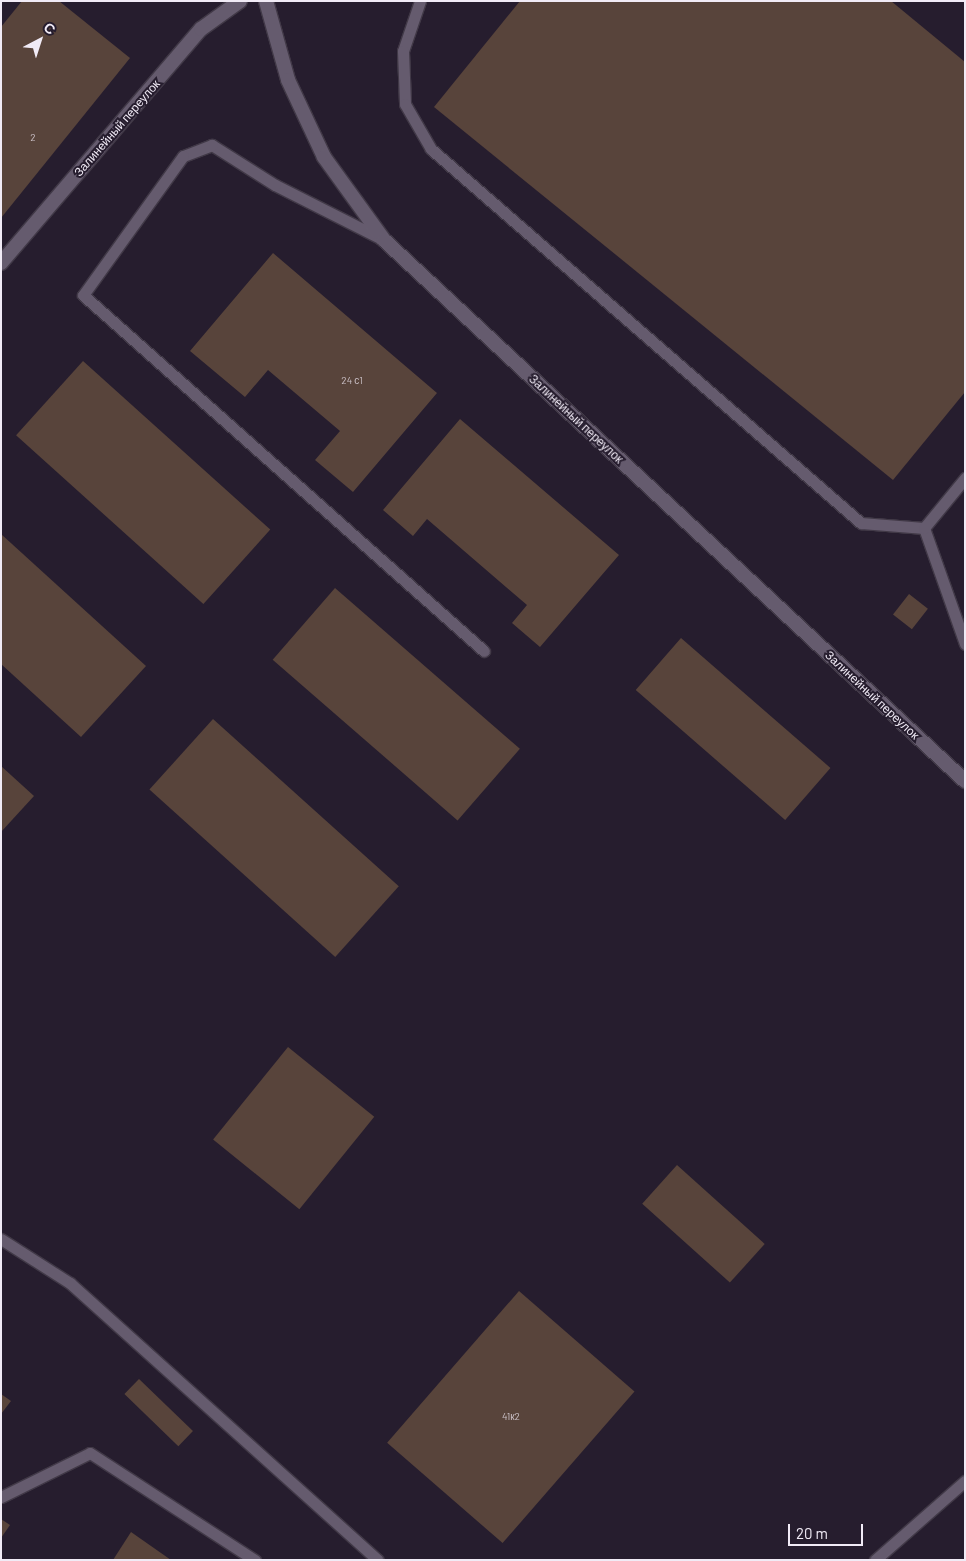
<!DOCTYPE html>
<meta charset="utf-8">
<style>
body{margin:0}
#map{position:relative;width:966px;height:1561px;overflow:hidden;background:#261d2e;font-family:Barlow,sans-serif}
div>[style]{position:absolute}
.building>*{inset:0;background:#58443b;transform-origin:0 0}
.roads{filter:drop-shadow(1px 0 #413947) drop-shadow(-1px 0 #413947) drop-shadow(0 1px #413947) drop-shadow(0 -1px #413947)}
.service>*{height:11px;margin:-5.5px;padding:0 5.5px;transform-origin:5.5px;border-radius:5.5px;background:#655b6e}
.minor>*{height:14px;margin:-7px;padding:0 7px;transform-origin:7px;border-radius:7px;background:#655b6e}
span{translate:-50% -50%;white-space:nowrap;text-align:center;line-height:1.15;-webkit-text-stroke:4px #261d2e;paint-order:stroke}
.number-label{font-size:10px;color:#cbc1c7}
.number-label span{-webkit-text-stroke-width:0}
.street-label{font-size:12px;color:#f1ebf6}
.frame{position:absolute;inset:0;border:2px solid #f1ebf6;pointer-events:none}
.north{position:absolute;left:15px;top:15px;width:50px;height:50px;-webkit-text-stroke:4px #261d2e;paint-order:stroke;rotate:40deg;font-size:14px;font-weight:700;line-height:20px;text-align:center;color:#f1ebf6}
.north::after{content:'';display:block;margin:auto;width:18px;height:22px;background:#f1ebf6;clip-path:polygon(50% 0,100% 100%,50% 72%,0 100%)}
.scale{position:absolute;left:788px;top:1524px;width:75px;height:22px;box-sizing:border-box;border:2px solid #f1ebf6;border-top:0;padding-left:6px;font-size:15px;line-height:18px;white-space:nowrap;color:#f1ebf6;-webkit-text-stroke:4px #261d2e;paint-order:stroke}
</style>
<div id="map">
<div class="building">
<div style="clip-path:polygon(22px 1px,59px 1px,130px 58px,1px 218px,1px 27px)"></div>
<div style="clip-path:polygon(520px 1px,891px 1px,965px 62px,965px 392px,893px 480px,434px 107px)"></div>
<div style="clip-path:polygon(273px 253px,437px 393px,353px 492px,315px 460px,340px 431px,268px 370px,245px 397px,190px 351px)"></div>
<div style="left:83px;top:361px;width:252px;height:100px;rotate:42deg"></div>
<div style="clip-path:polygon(460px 419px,619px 555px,540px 647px,512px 623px,527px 605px,427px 519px,413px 536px,383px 510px)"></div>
<div style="clip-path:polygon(1px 534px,146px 666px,81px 737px,1px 664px)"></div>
<div style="left:335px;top:588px;width:245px;height:95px;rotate:41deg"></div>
<div style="left:909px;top:594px;width:24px;height:26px;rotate:38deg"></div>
<div style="left:681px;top:638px;width:198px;height:69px;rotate:41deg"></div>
<div style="left:213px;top:719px;width:250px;height:95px;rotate:42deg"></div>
<div style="clip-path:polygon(1px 766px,34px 796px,1px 832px)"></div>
<div style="left:288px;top:1047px;width:111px;height:119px;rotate:39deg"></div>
<div style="left:677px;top:1165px;width:118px;height:52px;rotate:42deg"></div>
<div style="left:519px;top:1291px;width:153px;height:201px;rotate:41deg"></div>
<div style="left:139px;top:1379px;width:75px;height:21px;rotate:44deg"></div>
<div style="clip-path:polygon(1px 1394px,11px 1401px,1px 1414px)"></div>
<div style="clip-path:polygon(1px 1519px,10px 1525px,1px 1538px)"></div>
<div style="clip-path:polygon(131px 1532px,171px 1560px,113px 1560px)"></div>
</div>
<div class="roads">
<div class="service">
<div style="left:420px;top:1px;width:53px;rotate:108.8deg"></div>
<div style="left:403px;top:51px;width:53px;rotate:87.8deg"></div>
<div style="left:405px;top:104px;width:52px;rotate:60deg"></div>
<div style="left:431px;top:149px;width:570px;rotate:41.02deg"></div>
<div style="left:861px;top:523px;width:63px;rotate:4.5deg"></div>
<div style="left:384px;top:240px;width:122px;rotate:-153.2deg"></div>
<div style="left:275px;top:185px;width:75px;rotate:-147.6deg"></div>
<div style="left:212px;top:145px;width:31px;rotate:159deg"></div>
<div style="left:183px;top:156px;width:171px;rotate:125.7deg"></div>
<div style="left:83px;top:295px;width:536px;rotate:41.6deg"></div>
<div style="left:924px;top:528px;width:123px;rotate:70.5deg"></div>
<div style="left:924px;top:528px;width:65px;rotate:-50.6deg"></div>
<div style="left:1px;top:1239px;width:82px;rotate:32.5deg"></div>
<div style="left:70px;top:1283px;width:414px;rotate:42deg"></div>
<div style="left:1px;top:1497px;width:99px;rotate:-26.3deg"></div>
<div style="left:90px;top:1453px;width:197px;rotate:33deg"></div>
<div style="left:875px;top:1560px;width:120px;rotate:-41.3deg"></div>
</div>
<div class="minor">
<div style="left:266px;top:1px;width:82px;rotate:74.4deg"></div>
<div style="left:288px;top:80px;width:85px;rotate:64.9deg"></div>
<div style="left:324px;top:157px;width:102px;rotate:54.1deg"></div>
<div style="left:384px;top:240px;width:794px;rotate:42.96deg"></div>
<div style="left:1px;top:263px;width:308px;rotate:-49.5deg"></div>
<div style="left:201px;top:29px;width:48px;rotate:-35.7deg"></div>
</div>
</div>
<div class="number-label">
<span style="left:33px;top:138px">2</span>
<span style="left:352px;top:381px">24 с1</span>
<span style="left:511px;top:1417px">41к2</span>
</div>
<div class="street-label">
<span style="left:117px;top:128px;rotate:-49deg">Залинейный переулок</span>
<span style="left:576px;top:419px;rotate:43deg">Залинейный переулок</span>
<span style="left:872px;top:695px;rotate:43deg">Залинейный переулок</span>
</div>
<div class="frame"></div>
<div class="north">С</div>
<div class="scale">20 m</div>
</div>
